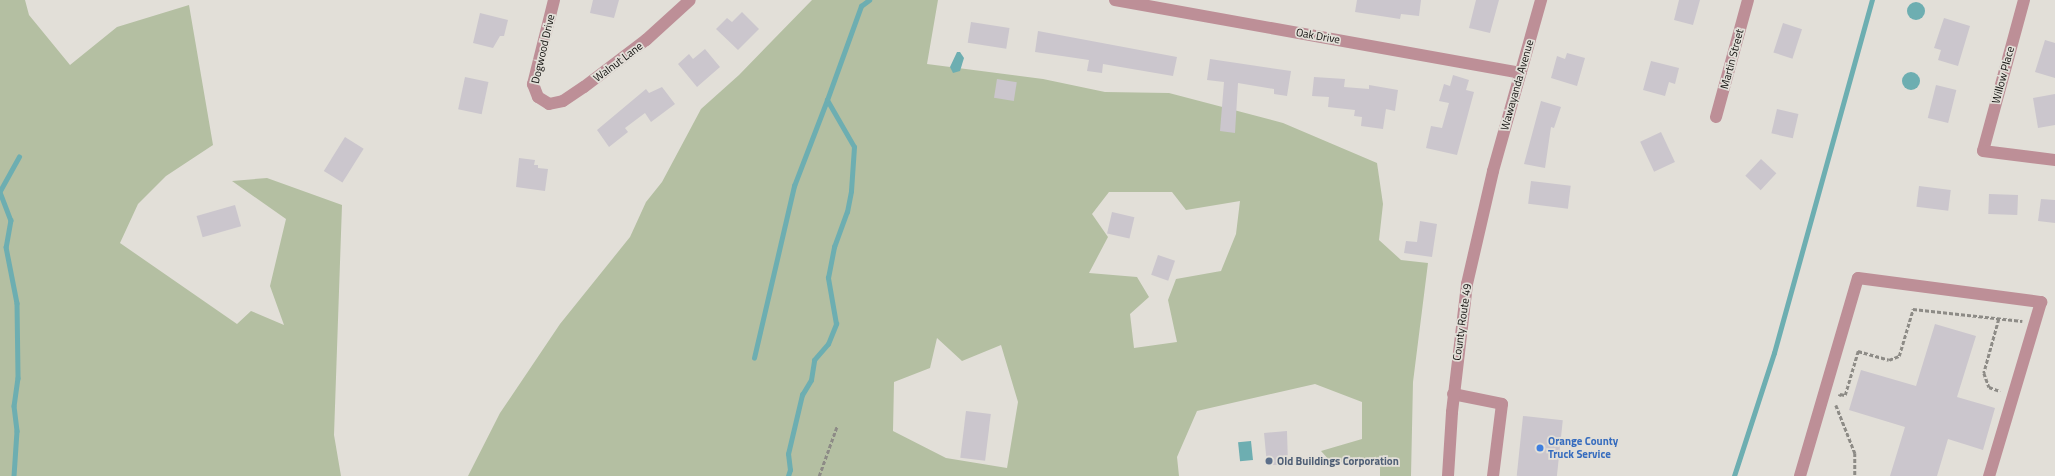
<!DOCTYPE html>
<style>
body{margin:0}
#map{position:relative;width:2055px;height:476px;overflow:hidden;background:#e2dfd8;font-family:"Titillium Web",sans-serif}
div>[style]{position:absolute}
.green>*{inset:0;background:#b4bfa2}
.water>*{inset:0;background:#6daeb1;transform-origin:0 0}
.round{border-radius:50%}
.stream>*{height:4.5px;margin:-2.25px;padding:0 2.25px;transform-origin:2.25px;border-radius:2.25px;background:#6daeb1}
.building>*{inset:0;background:#cbc6cd;transform-origin:0 0}
.path>*{height:2.5px;margin-top:-1.25px;transform-origin:0;background:repeating-linear-gradient(90deg,#8d8b86 0 4px,transparent 0 6px)}
.minor>*{height:12px;margin:-6px;padding:0 6px;transform-origin:6px;border-radius:6px;background:#bd8f97}
.dots>*{width:11px;height:11px;translate:-50% -50%;box-sizing:border-box;border:2px solid #e2dfd8;border-radius:50%}
span{translate:-50% -50%;white-space:nowrap;text-align:center;line-height:1.15;-webkit-text-stroke:3.5px #e2dfd8;paint-order:stroke}
.street-label{font-size:11px;color:#0f0e0c}
.shop-label{font-size:11px;color:#366cbe;font-weight:700}
.left{translate:0 -50%;text-align:left}
.service-label{font-size:11px;color:#4e5e75;font-weight:700}
</style>
<div id="map">
<div class="green">
<div style="clip-path:polygon(0 0,25px 0,29px 15px,70px 65px,117px 27px,189px 5px,213px 145px,166px 176px,138px 204px,120px 243px,237px 324px,251px 311px,284px 325px,270px 286px,286px 219px,232px 181px,267px 178px,342px 205px,334px 435px,341px 476px,0 476px)"></div>
<div style="clip-path:polygon(evenodd,812px 0,938px 0,927px 64px,1043px 79px,1105px 92px,1169px 93px,1283px 123px,1377px 163px,1383px 204px,1379px 240px,1401px 260px,1428px 263px,1413px 382px,1411px 476px,1380px 476px,1380px 466px,1330px 461px,1321px 451px,1362px 439px,1362px 402px,1315px 384px,1197px 411px,1177px 457px,1179px 476px,468px 476px,500px 413px,560px 324px,630px 237px,646px 202px,662px 182px,701px 109px,739px 75px,812px 0,1109px 192px,1172px 192px,1186px 210px,1240px 201px,1236px 234px,1221px 271px,1176px 279px,1168px 300px,1177px 342px,1134px 348px,1130px 314px,1149px 297px,1137px 277px,1089px 273px,1108px 237px,1092px 214px,1109px 192px,812px 0,937px 338px,962px 361px,1001px 345px,1018px 402px,1007px 468px,946px 458px,893px 431px,894px 382px,930px 368px,937px 338px)"></div>
</div>
<div class="water">
<div class="round" style="left:1907px;top:2px;width:18px;height:18px"></div>
<div style="clip-path:polygon(957px 52px,960px 52px,964px 58px,960px 71px,953px 73px,950px 67px)"></div>
<div class="round" style="left:1902px;top:72px;width:18px;height:18px"></div>
<div style="left:1251px;top:441px;width:19px;height:13px;rotate:84deg"></div>
</div>
<div class="stream">
<div style="left:0;top:191px;width:39px;rotate:-61deg"></div>
<div style="left:0;top:192px;width:30px;rotate:69deg"></div>
<div style="left:11px;top:220px;width:27px;rotate:100deg"></div>
<div style="left:6px;top:247px;width:57px;rotate:78.9deg"></div>
<div style="left:17px;top:303px;width:75px;rotate:89.2deg"></div>
<div style="left:18px;top:378px;width:28px;rotate:98deg"></div>
<div style="left:14px;top:406px;width:25px;rotate:83deg"></div>
<div style="left:17px;top:431px;width:45px;rotate:93.8deg"></div>
<div style="left:754px;top:358px;width:177px;rotate:-76.9deg"></div>
<div style="left:794px;top:186px;width:92px;rotate:-69deg"></div>
<div style="left:788px;top:476px;width:6px;rotate:-72deg"></div>
<div style="left:790px;top:470px;width:16px;rotate:-97deg"></div>
<div style="left:788px;top:454px;width:61px;rotate:-76.7deg"></div>
<div style="left:802px;top:395px;width:17px;rotate:-59deg"></div>
<div style="left:811px;top:380px;width:20px;rotate:-81deg"></div>
<div style="left:814px;top:360px;width:21px;rotate:-49deg"></div>
<div style="left:828px;top:344px;width:22px;rotate:-68deg"></div>
<div style="left:836px;top:324px;width:47px;rotate:-99.9deg"></div>
<div style="left:828px;top:278px;width:32px;rotate:-79deg"></div>
<div style="left:834px;top:247px;width:37px;rotate:-70deg"></div>
<div style="left:847px;top:212px;width:21px;rotate:-79deg"></div>
<div style="left:851px;top:191px;width:44px;rotate:-86.1deg"></div>
<div style="left:854px;top:147px;width:54px;rotate:-119.9deg"></div>
<div style="left:827px;top:100px;width:100px;rotate:-70.1deg"></div>
<div style="left:861px;top:6px;width:10px;rotate:-37deg"></div>
<div style="left:1734px;top:476px;width:129px;rotate:-72deg"></div>
<div style="left:1774px;top:353px;width:366px;rotate:-74.5deg"></div>
</div>
<div class="building">
<div style="clip-path:polygon(593px 0,619px 0,614px 18px,590px 13px)"></div>
<div style="clip-path:polygon(1357px 0,1421px 0,1419px 16px,1401px 14px,1400px 19px,1355px 12px)"></div>
<div style="clip-path:polygon(1476px 0,1499px 0,1490px 33px,1469px 28px)"></div>
<div style="clip-path:polygon(1679px 0,1700px 0,1693px 25px,1674px 20px)"></div>
<div style="clip-path:polygon(742px 12px,759px 29px,738px 50px,716px 29px,727px 18px,732px 22px)"></div>
<div style="clip-path:polygon(480px 13px,508px 20px,504px 36px,500px 36px,493px 48px,473px 43px)"></div>
<div style="clip-path:polygon(1944px 18px,1970px 26px,1958px 66px,1938px 60px,1941px 50px,1934px 48px)"></div>
<div style="left:971px;top:22px;width:39px;height:21px;rotate:9deg"></div>
<div style="left:1783px;top:23px;width:20px;height:31px;rotate:18deg"></div>
<div style="clip-path:polygon(1038px 31px,1177px 57px,1173px 76px,1103px 64px,1102px 73px,1087px 71px,1089px 60px,1035px 52px)"></div>
<div style="clip-path:polygon(2045px 40px,2055px 43px,2055px 78px,2035px 72px)"></div>
<div style="clip-path:polygon(705px 49px,720px 67px,697px 87px,678px 64px,689px 54px,693px 59px)"></div>
<div style="clip-path:polygon(1567px 53px,1585px 58px,1577px 86px,1551px 78px,1557px 56px,1565px 59px)"></div>
<div style="clip-path:polygon(1210px 59px,1291px 71px,1287px 96px,1274px 94px,1274px 89px,1238px 83px,1235px 133px,1220px 131px,1224px 82px,1207px 80px)"></div>
<div style="clip-path:polygon(1651px 61px,1679px 68px,1675px 84px,1669px 82px,1665px 96px,1643px 90px)"></div>
<div style="clip-path:polygon(1453px 75px,1469px 80px,1466px 90px,1474px 92px,1457px 155px,1426px 148px,1431px 126px,1442px 128px,1449px 103px,1439px 101px,1444px 84px,1450px 86px)"></div>
<div style="left:465px;top:77px;width:24px;height:33px;rotate:12deg"></div>
<div style="clip-path:polygon(1314px 77px,1345px 79px,1344px 87px,1369px 89px,1369px 85px,1398px 90px,1395px 111px,1386px 109px,1383px 129px,1361px 126px,1362px 117px,1354px 116px,1355px 110px,1328px 107px,1329px 97px,1312px 96px)"></div>
<div style="left:997px;top:79px;width:20px;height:19px;rotate:9deg"></div>
<div style="left:1936px;top:85px;width:21px;height:34px;rotate:14deg"></div>
<div style="clip-path:polygon(662px 87px,675px 104px,651px 122px,645px 113px,625px 128px,628px 132px,609px 147px,597px 130px,646px 89px,649px 93px)"></div>
<div style="clip-path:polygon(2055px 94px,2055px 125px,2038px 128px,2033px 98px)"></div>
<div style="clip-path:polygon(1541px 101px,1561px 107px,1554px 128px,1551px 127px,1545px 168px,1524px 164px)"></div>
<div style="left:1777px;top:109px;width:22px;height:25px;rotate:13deg"></div>
<div style="left:1661px;top:132px;width:33px;height:23px;rotate:65deg"></div>
<div style="left:345px;top:137px;width:22px;height:40px;rotate:32deg"></div>
<div style="clip-path:polygon(519px 158px,535px 160px,534px 165px,538px 165px,538px 168px,548px 169px,545px 191px,516px 187px)"></div>
<div style="left:1761px;top:159px;width:21px;height:23px;rotate:43deg"></div>
<div style="left:1531px;top:181px;width:40px;height:23px;rotate:7deg"></div>
<div style="left:1919px;top:186px;width:32px;height:21px;rotate:7deg"></div>
<div style="left:1989px;top:194px;width:29px;height:20px;rotate:2deg"></div>
<div style="clip-path:polygon(2041px 199px,2055px 200px,2055px 223px,2038px 221px)"></div>
<div style="left:235px;top:205px;width:22px;height:40px;rotate:74deg"></div>
<div style="left:1112px;top:212px;width:23px;height:22px;rotate:13deg"></div>
<div style="clip-path:polygon(1420px 221px,1437px 224px,1432px 257px,1404px 253px,1406px 241px,1417px 242px)"></div>
<div style="left:1158px;top:255px;width:18px;height:21px;rotate:19deg"></div>
<div style="clip-path:polygon(1935px 324px,1976px 336px,1957px 397px,1995px 408px,1983px 450px,1948px 439px,1937px 476px,1890px 476px,1905px 427px,1849px 410px,1861px 370px,1916px 386px)"></div>
<div style="left:966px;top:411px;width:25px;height:47px;rotate:7deg"></div>
<div style="left:1523px;top:416px;width:40px;height:60px;rotate:6deg"></div>
<div style="clip-path:polygon(1287px 431px,1288px 465px,1267px 465px,1264px 433px)"></div>
</div>
<div class="path">
<div style="left:1999px;top:319px;width:56px;rotate:105.5deg"></div>
<div style="left:1984px;top:373px;width:15px;rotate:70deg"></div>
<div style="left:1989px;top:387px;width:12px;rotate:20deg"></div>
<div style="left:1839px;top:396px;width:2px;rotate:-63deg"></div>
<div style="left:1840px;top:394px;width:5px;rotate:11deg"></div>
<div style="left:1845px;top:395px;width:46px;rotate:-73.5deg"></div>
<div style="left:1858px;top:351px;width:32px;rotate:16deg"></div>
<div style="left:1889px;top:360px;width:11px;rotate:-22deg"></div>
<div style="left:1899px;top:356px;width:49px;rotate:-73.4deg"></div>
<div style="left:1913px;top:309px;width:110px;rotate:6.3deg"></div>
<div style="left:1836px;top:405px;width:52px;rotate:68.4deg"></div>
<div style="left:1855px;top:453px;width:23px;rotate:90deg"></div>
<div style="left:819px;top:476px;width:53px;rotate:-70.2deg"></div>
</div>
<div class="minor">
<div style="left:554px;top:0;width:87px;rotate:104deg"></div>
<div style="left:533px;top:84px;width:14px;rotate:69deg"></div>
<div style="left:538px;top:97px;width:13px;rotate:32deg"></div>
<div style="left:549px;top:104px;width:14px;rotate:-12deg"></div>
<div style="left:563px;top:101px;width:25px;rotate:-34deg"></div>
<div style="left:584px;top:87px;width:78px;rotate:-37.2deg"></div>
<div style="left:646px;top:40px;width:59px;rotate:-42.3deg"></div>
<div style="left:1115px;top:0;width:412px;rotate:10.2deg"></div>
<div style="left:2024px;top:0;width:156px;rotate:105.2deg"></div>
<div style="left:1983px;top:151px;width:73px;rotate:7.1deg"></div>
<div style="left:1716px;top:117px;width:121px;rotate:-74.7deg"></div>
<div style="left:1453px;top:394px;width:50px;rotate:11.5deg"></div>
<div style="left:1502px;top:404px;width:73px;rotate:97.1deg"></div>
<div style="left:1448px;top:476px;width:64px;rotate:-86.4deg"></div>
<div style="left:1452px;top:412px;width:129px;rotate:-83.3deg"></div>
<div style="left:1467px;top:284px;width:116px;rotate:-77deg"></div>
<div style="left:1493px;top:171px;width:178px;rotate:-74.3deg"></div>
<div style="left:1800px;top:476px;width:206px;rotate:-73.7deg"></div>
<div style="left:1858px;top:278px;width:185px;rotate:7.5deg"></div>
<div style="left:2041px;top:302px;width:182px;rotate:106.6deg"></div>
</div>
<div class="dots">
<div style="left:1540px;top:448px;background:#3f7fe0"></div>
<div style="left:1269px;top:461px;background:#5c6f8a"></div>
</div>
<div class="street-label">
<span style="left:1318px;top:36px;rotate:10deg">Oak Drive</span>
<span style="left:543px;top:49px;rotate:-77deg">Dogwood Drive</span>
<span style="left:1732px;top:59px;rotate:-75deg">Martin Street</span>
<span style="left:618px;top:62px;rotate:-37deg">Walnut Lane</span>
<span style="left:2003px;top:75px;rotate:-75deg">Willow Place</span>
<span style="left:1517px;top:85px;rotate:-74deg">Wawayanda Avenue</span>
<span style="left:1462px;top:322px;rotate:-82deg">County Route 49</span>
</div>
<div class="shop-label">
<span class="left" style="left:1548px;top:448px">Orange County<br>Truck Service</span>
</div>
<div class="service-label">
<span class="left" style="left:1277px;top:461px">Old Buildings Corporation</span>
</div>
</div>
